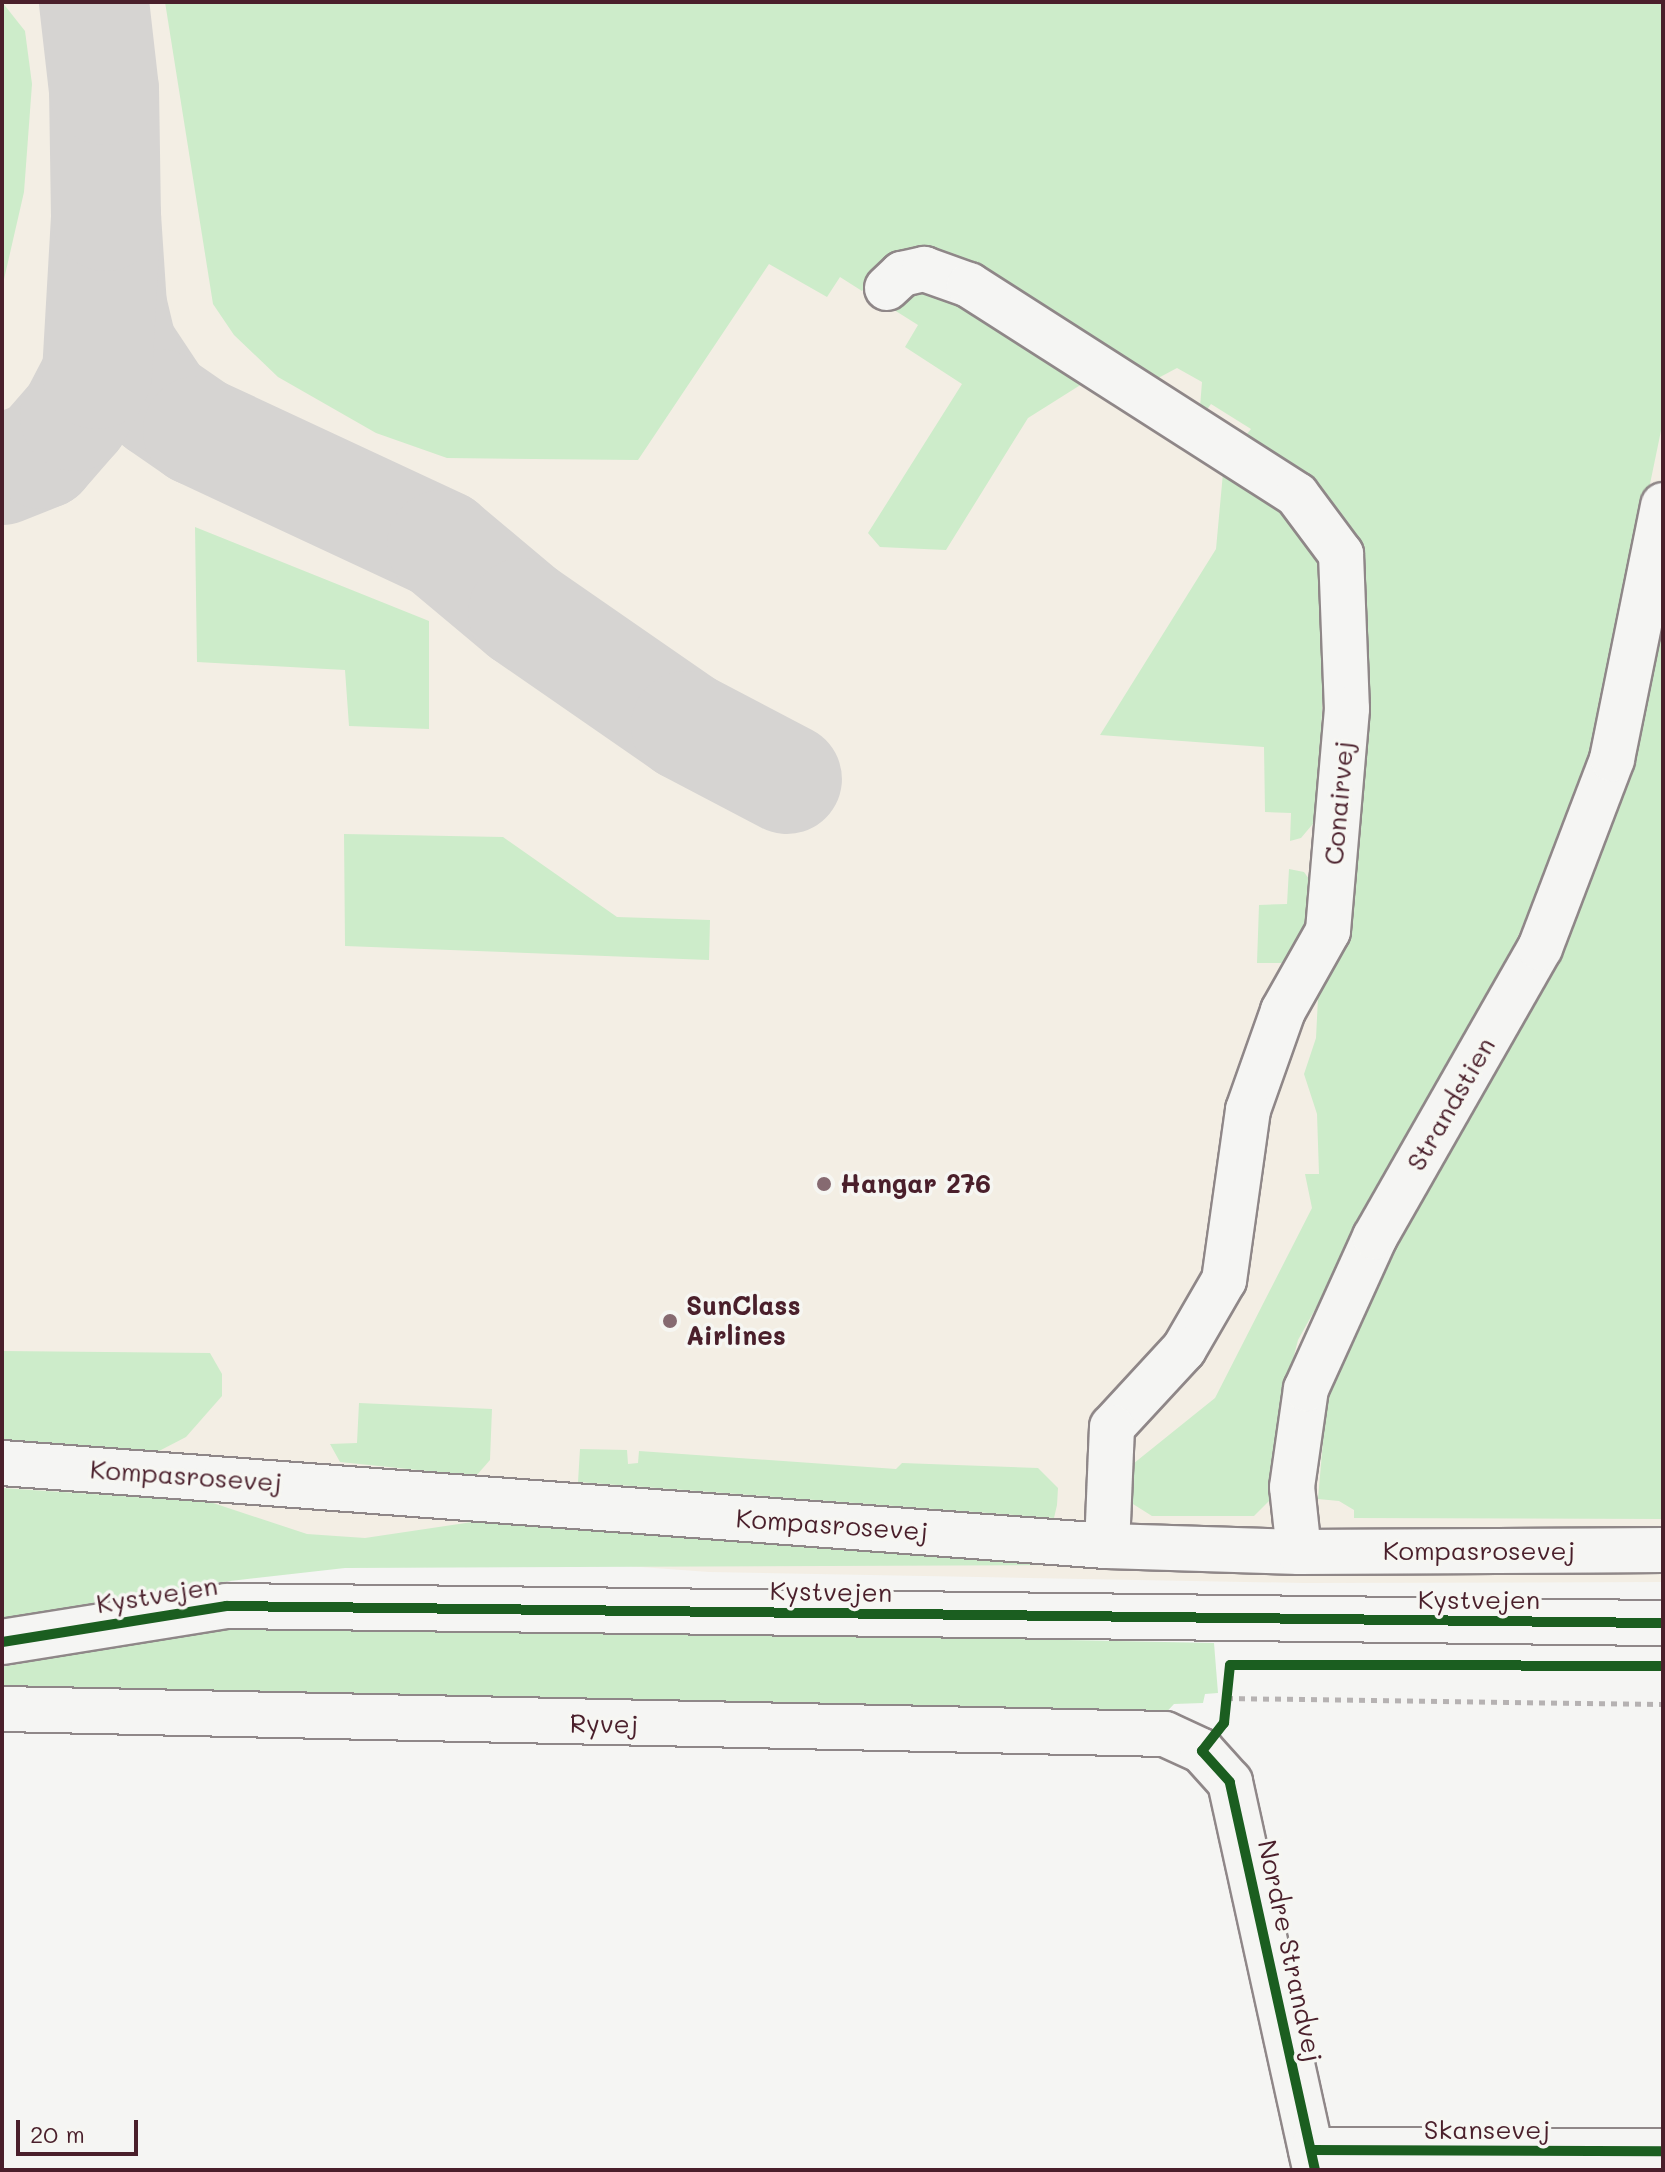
<!DOCTYPE html>
<style>
body{margin:0}
#map{position:relative;width:1665px;height:2172px;overflow:hidden;background:#f5f5f3;font-family:Mali,sans-serif}
div>[style]{position:absolute}
.built>*{inset:0;background:#f3eee4}
.green>*{inset:0;background:#cdecca}
.taxiway>*{height:110px;margin:-55px;padding:0 55px;transform-origin:55px;border-radius:55px;background:#d6d4d2}
.path>*{height:5px;margin-top:-2.5px;transform-origin:0;background:repeating-linear-gradient(90deg,#b6b2b2 0 6px,transparent 0 12px)}
.roads{filter:drop-shadow(2px 0 #8f8788) drop-shadow(-2px 0 #8f8788) drop-shadow(0 2px #8f8788) drop-shadow(0 -2px #8f8788)}
.minor>*{height:44px;margin:-22px;padding:0 22px;transform-origin:22px;border-radius:22px;background:#f5f5f3}
.cycleway>*{height:10px;margin:-5px;padding:0 5px;transform-origin:5px;border-radius:5px;background:#1b5e20}
.dots>*{width:22px;height:22px;translate:-50% -50%;box-sizing:border-box;border:4px solid #f6f6f2;border-radius:50%}
span{translate:-50% -50%;white-space:nowrap;text-align:center;line-height:1.15;-webkit-text-stroke:7px #f6f6f2;paint-order:stroke}
.street-label{font-size:26px;color:#4a1f2b}
.poi-label{font-size:26px;color:#4a1f2b;font-weight:700}
.left{translate:0 -50%;text-align:left}
.frame{position:absolute;inset:0;border:4px solid #4a1f2b;pointer-events:none}
.scale{position:absolute;left:16px;top:2120px;width:122px;height:36px;box-sizing:border-box;border:4px solid #4a1f2b;border-top:0;padding-left:10px;font-size:24px;line-height:28px;white-space:nowrap;color:#4a1f2b;-webkit-text-stroke:6px #f6f6f2;paint-order:stroke}
</style>
<div id="map">
<div class="built">
<div style="clip-path:polygon(2px 2px,1663px 2px,1663px 1582px,1304px 1583px,709px 1572px,2px 1520px)"></div>
</div>
<div class="green">
<div style="clip-path:polygon(2px 2px,25px 31px,32px 84px,24px 192px,2px 288px)"></div>
<div style="clip-path:polygon(165px 2px,1663px 2px,1663px 421px,1604px 707px,1575px 804px,1502px 973px,1298px 1340px,1284px 1395px,1277px 1493px,1254px 1516px,1152px 1516px,1125px 1499px,1118px 1476px,1215px 1398px,1312px 1208px,1305px 1174px,1319px 1174px,1317px 1114px,1304px 1074px,1316px 1038px,1319px 978px,1339px 961px,1349px 919px,1356px 545px,1348px 525px,1329px 505px,1242px 440px,1251px 429px,1211px 404px,1206px 411px,1200px 407px,1202px 382px,1177px 368px,1147px 384px,973px 275px,877px 274px,862px 291px,840px 277px,827px 297px,769px 264px,638px 460px,447px 458px,376px 433px,278px 377px,234px 335px,213px 304px)"></div>
<div style="clip-path:polygon(933px 286px,1082px 384px,1028px 418px,946px 550px,880px 547px,868px 533px,962px 384px,905px 347px,918px 325px,891px 308px,908px 291px)"></div>
<div style="clip-path:polygon(1223px 473px,1298px 514px,1317px 538px,1328px 583px,1317px 819px,1301px 838px,1290px 841px,1291px 813px,1265px 812px,1264px 747px,1100px 735px,1216px 549px)"></div>
<div style="clip-path:polygon(195px 527px,429px 621px,429px 729px,349px 726px,345px 670px,197px 662px)"></div>
<div style="clip-path:polygon(1663px 620px,1663px 1519px,1354px 1518px,1354px 1510px,1339px 1501px,1318px 1499px,1326px 1406px,1347px 1340px,1577px 912px,1631px 777px)"></div>
<div style="clip-path:polygon(344px 834px,503px 837px,617px 917px,710px 920px,709px 960px,345px 946px)"></div>
<div style="clip-path:polygon(1289px 869px,1304px 872px,1318px 892px,1315px 934px,1287px 963px,1257px 963px,1259px 905px,1287px 904px)"></div>
<div style="clip-path:polygon(2px 1351px,210px 1353px,222px 1374px,222px 1396px,186px 1437px,159px 1451px,2px 1440px)"></div>
<div style="clip-path:polygon(359px 1403px,492px 1409px,490px 1460px,476px 1476px,340px 1462px,330px 1444px,357px 1443px)"></div>
<div style="clip-path:polygon(580px 1449px,627px 1450px,628px 1464px,638px 1463px,639px 1451px,896px 1469px,902px 1463px,1038px 1468px,1058px 1488px,1057px 1505px,1054px 1518px,578px 1482px)"></div>
<div style="clip-path:polygon(2px 1488px,210px 1502px,307px 1534px,365px 1538px,479px 1521px,1060px 1565px,345px 1568px,213px 1583px,2px 1618px)"></div>
<div style="clip-path:polygon(371px 1626px,1214px 1643px,1218px 1693px,1205px 1694px,1203px 1703px,1174px 1704px,1160px 1719px,2px 1694px,2px 1667px,215px 1628px)"></div>
</div>
<div class="taxiway">
<div style="left:106px;top:216px;width:90px;rotate:86.2deg"></div>
<div style="left:112px;top:306px;width:43px;rotate:76.6deg"></div>
<div style="left:122px;top:348px;width:67px;rotate:56.5deg"></div>
<div style="left:159px;top:404px;width:47px;rotate:34.7deg"></div>
<div style="left:198px;top:431px;width:269px;rotate:25deg"></div>
<div style="left:442px;top:545px;width:106px;rotate:40deg"></div>
<div style="left:523px;top:613px;width:198px;rotate:34.7deg"></div>
<div style="left:686px;top:726px;width:114px;rotate:27.7deg"></div>
<div style="left:2px;top:470px;width:43px;rotate:-21.8deg"></div>
<div style="left:42px;top:454px;width:50px;rotate:-49deg"></div>
<div style="left:75px;top:416px;width:47px;rotate:-62.4deg"></div>
<div style="left:97px;top:374px;width:158px;rotate:-86.7deg"></div>
<div style="left:106px;top:216px;width:126px;rotate:-90.9deg"></div>
<div style="left:104px;top:90px;width:89px;rotate:-96.5deg"></div>
</div>
<div class="path">
<div style="left:1227px;top:1698px;width:436px;rotate:0.8deg"></div>
</div>
<div class="roads">
<div class="minor">
<div style="left:887px;top:288px;width:21px;rotate:-43deg"></div>
<div style="left:902px;top:274px;width:23px;rotate:-13deg"></div>
<div style="left:924px;top:269px;width:48px;rotate:19.6deg"></div>
<div style="left:969px;top:285px;width:389px;rotate:32.6deg"></div>
<div style="left:1297px;top:495px;width:74px;rotate:53.3deg"></div>
<div style="left:1341px;top:554px;width:155px;rotate:87.8deg"></div>
<div style="left:1347px;top:709px;width:223px;rotate:94.9deg"></div>
<div style="left:1328px;top:931px;width:92px;rotate:119.4deg"></div>
<div style="left:1283px;top:1011px;width:105px;rotate:109.5deg"></div>
<div style="left:1248px;top:1110px;width:172px;rotate:98deg"></div>
<div style="left:1224px;top:1280px;width:80px;rotate:120.1deg"></div>
<div style="left:1184px;top:1349px;width:106px;rotate:132.7deg"></div>
<div style="left:1112px;top:1427px;width:119px;rotate:92.4deg"></div>
<div style="left:2px;top:1463px;width:1108px;rotate:4.3deg"></div>
<div style="left:1107px;top:1546px;width:192px;rotate:1.8deg"></div>
<div style="left:1299px;top:1552px;width:364px;rotate:-0.3deg"></div>
<div style="left:1299px;top:1552px;width:65px;rotate:-96.1deg"></div>
<div style="left:1292px;top:1487px;width:99px;rotate:-81.9deg"></div>
<div style="left:1306px;top:1389px;width:167px;rotate:-65.6deg"></div>
<div style="left:1375px;top:1237px;width:333px;rotate:-60.3deg"></div>
<div style="left:1540px;top:948px;width:202px;rotate:-69.1deg"></div>
<div style="left:1612px;top:759px;width:259px;rotate:-78.6deg"></div>
<div style="left:2px;top:1642px;width:227px;rotate:-9.1deg"></div>
<div style="left:226px;top:1606px;width:1437px;rotate:0.68deg"></div>
<div style="left:2px;top:1709px;width:1163px;rotate:1.23deg"></div>
<div style="left:1165px;top:1734px;width:41px;rotate:24.7deg"></div>
<div style="left:1202px;top:1751px;width:42px;rotate:47.9deg"></div>
<div style="left:1230px;top:1782px;width:397px;rotate:77.6deg"></div>
<div style="left:1311px;top:2150px;width:352px;rotate:0.2deg"></div>
</div>
</div>
<div class="cycleway">
<div style="left:2px;top:1642px;width:227px;rotate:-9.1deg"></div>
<div style="left:226px;top:1606px;width:1437px;rotate:0.68deg"></div>
<div style="left:1311px;top:2150px;width:352px;rotate:0.2deg"></div>
<div style="left:1315px;top:2170px;width:397px;rotate:-102.4deg"></div>
<div style="left:1230px;top:1782px;width:42px;rotate:-132.1deg"></div>
<div style="left:1202px;top:1751px;width:36px;rotate:-52deg"></div>
<div style="left:1224px;top:1723px;width:58px;rotate:-84.1deg"></div>
<div style="left:1230px;top:1665px;width:433px;rotate:0.1deg"></div>
</div>
<div class="dots">
<div style="left:824px;top:1184px;background:#866a71"></div>
<div style="left:670px;top:1321px;background:#866a71"></div>
</div>
<div class="street-label">
<span style="left:1339px;top:803px;rotate:-85deg">Conairvej</span>
<span style="left:1451px;top:1104px;rotate:-60deg">Strandstien</span>
<span style="left:186px;top:1476px;rotate:4deg">Kompasrosevej</span>
<span style="left:832px;top:1525px;rotate:4deg">Kompasrosevej</span>
<span style="left:1479px;top:1551px">Kompasrosevej</span>
<span style="left:831px;top:1592px;rotate:1deg">Kystvejen</span>
<span style="left:157px;top:1595px;rotate:-9deg">Kystvejen</span>
<span style="left:1479px;top:1600px">Kystvejen</span>
<span style="left:604px;top:1724px;rotate:1deg">Ryvej</span>
<span style="left:1290px;top:1951px;rotate:78deg">Nordre Strandvej</span>
<span style="left:1487px;top:2130px">Skansevej</span>
</div>
<div class="poi-label">
<span class="left" style="left:840px;top:1184px">Hangar 276</span>
<span class="left" style="left:686px;top:1321px">SunClass<br>Airlines</span>
</div>
<div class="frame"></div>
<div class="scale">20 m</div>
</div>
